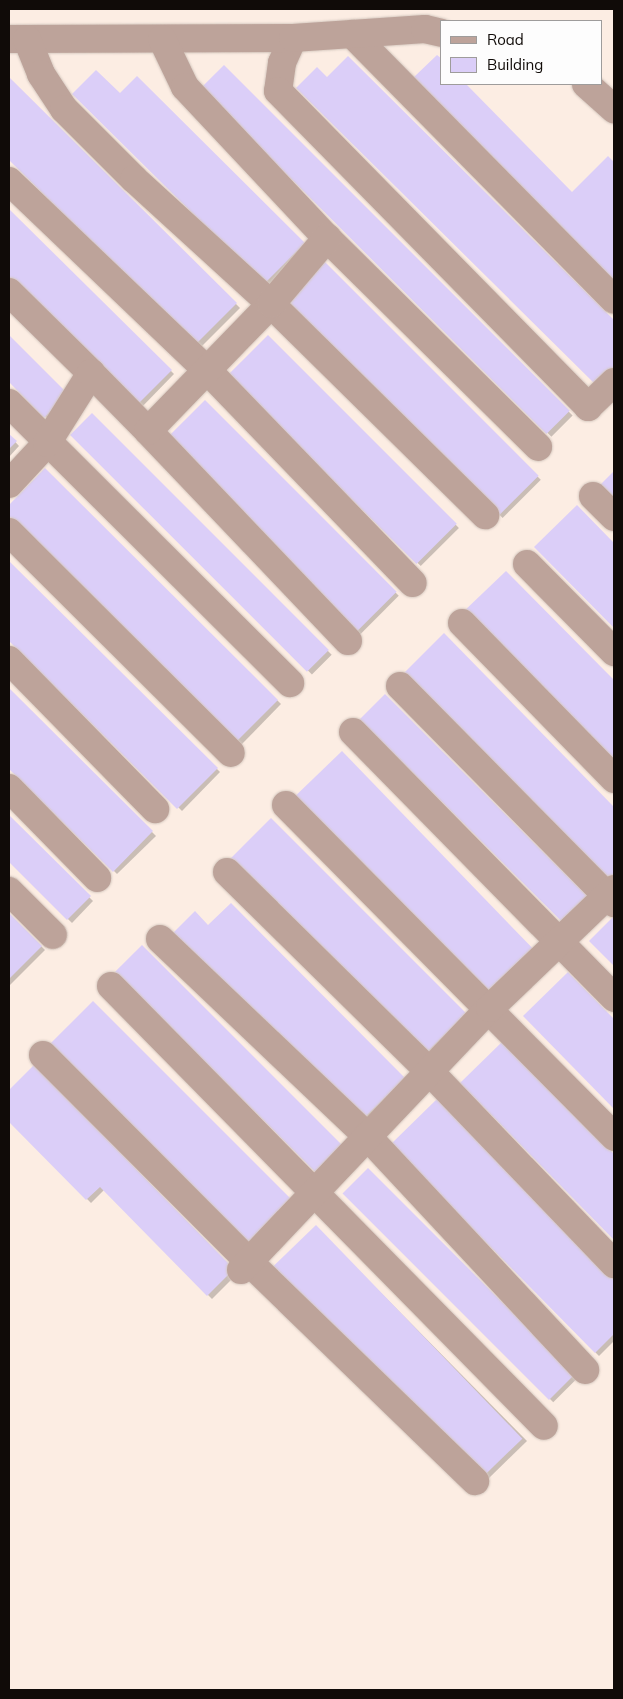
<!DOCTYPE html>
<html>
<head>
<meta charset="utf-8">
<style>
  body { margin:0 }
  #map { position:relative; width:623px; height:1699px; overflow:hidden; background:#fcede3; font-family:Mulish,sans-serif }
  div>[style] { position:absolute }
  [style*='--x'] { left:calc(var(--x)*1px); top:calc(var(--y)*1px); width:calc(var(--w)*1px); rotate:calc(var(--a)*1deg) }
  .shadow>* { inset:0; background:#0003; transform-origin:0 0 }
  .building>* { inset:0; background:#dbcef8; transform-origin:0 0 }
  .roads { filter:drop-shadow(0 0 1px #d6c9c0) drop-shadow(0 0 1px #d6c9c0) }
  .minor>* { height:28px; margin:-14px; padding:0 14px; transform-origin:14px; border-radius:14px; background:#bda39a }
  span { translate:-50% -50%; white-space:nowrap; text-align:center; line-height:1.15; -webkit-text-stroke:4px #fdfdfd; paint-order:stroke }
  .frame { position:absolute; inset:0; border:10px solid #100b08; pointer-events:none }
  .legend { position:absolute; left:440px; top:20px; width:162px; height:65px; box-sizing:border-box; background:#fdfdfd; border:1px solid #9e9c9b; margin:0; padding:6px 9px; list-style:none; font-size:15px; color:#100b08 }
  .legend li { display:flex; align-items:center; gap:10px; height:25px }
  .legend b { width:25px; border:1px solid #9e9c9b }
</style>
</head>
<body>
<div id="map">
  <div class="shadow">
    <i style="left:224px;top:67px;width:493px;height:30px;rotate:45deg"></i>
    <i style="clip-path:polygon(416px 77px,442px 84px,464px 84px,572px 194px,608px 158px,614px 164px,614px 279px)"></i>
    <i style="clip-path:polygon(9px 79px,240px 308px,200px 348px,9px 158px)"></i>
    <i style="clip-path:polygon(120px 95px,308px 248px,269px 287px)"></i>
    <i style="clip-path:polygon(9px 210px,174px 374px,139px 410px,9px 280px)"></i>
    <i style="left:323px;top:262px;width:308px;height:54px;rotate:45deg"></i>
    <i style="clip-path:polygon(9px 337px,71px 398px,49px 420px,9px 380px)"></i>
    <i style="left:268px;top:337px;width:270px;height:54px;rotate:45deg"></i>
    <i style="left:205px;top:402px;width:274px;height:55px;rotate:45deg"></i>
    <i style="left:92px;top:415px;width:339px;height:28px;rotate:45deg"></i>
    <i style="clip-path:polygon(9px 435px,19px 446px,9px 457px)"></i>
    <i style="clip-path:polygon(45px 470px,281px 704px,241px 745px,9px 515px,9px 507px)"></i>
    <i style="clip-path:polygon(577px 507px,614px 545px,614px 626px,536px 547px)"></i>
    <i style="clip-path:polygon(9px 563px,220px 772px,182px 811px,9px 639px)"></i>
    <i style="clip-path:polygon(510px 576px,614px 682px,614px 766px)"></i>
    <i style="clip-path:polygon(444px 635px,614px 809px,614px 882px)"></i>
    <i style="clip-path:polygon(9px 690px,156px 836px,117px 874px,9px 767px)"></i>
    <i style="clip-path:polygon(9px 817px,93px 901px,72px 923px,9px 861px)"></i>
    <i style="clip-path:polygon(271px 819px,468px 1019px,427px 1059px)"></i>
    <i style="clip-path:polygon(9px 914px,45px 950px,9px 986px)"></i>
    <i style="clip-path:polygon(208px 927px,407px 1083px,364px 1125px)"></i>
    <i style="clip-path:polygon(568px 974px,614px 1020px,614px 1107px,524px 1016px)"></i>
    <i style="clip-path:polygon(503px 1043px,614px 1156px,614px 1238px,462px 1083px)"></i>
    <i style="clip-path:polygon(34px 1067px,237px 1274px,212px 1299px,104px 1190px,91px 1203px,9px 1120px,9px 1092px)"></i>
    <i style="clip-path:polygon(437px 1101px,614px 1281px,614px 1341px,599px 1356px,392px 1145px)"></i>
    <i style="left:368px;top:1169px;width:296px;height:34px;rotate:45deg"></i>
    <i style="clip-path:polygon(316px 1227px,527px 1441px,487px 1480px)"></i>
  </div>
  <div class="building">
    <i style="clip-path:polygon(437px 55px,442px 59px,442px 84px,466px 84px,572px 192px,608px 156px,614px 162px,614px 281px,414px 77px)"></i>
    <i style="clip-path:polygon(348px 56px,614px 320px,614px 368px,597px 386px,296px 88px,317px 67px,327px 77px)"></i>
    <i style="left:224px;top:65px;width:489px;height:33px;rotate:45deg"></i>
    <i style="clip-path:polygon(96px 70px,120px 93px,137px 76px,305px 243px,264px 284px,72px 94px)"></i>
    <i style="clip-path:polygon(9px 77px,237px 303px,195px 345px,9px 160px)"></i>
    <i style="clip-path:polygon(9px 209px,172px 370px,135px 407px,9px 282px)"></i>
    <i style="left:323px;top:260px;width:305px;height:57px;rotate:45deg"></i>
    <i style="clip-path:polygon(9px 335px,68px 394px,44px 418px,9px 382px)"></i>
    <i style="left:268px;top:335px;width:267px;height:57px;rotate:45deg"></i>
    <i style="left:205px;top:400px;width:271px;height:57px;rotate:45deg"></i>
    <i style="left:92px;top:413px;width:335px;height:31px;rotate:45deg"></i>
    <i style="clip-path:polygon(9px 434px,17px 441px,9px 449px)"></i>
    <i style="clip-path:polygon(45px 468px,278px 700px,236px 742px,9px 516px,9px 505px)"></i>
    <i style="clip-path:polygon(614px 471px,614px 500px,600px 485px)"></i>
    <i style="clip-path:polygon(577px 505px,614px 543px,614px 628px,534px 547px)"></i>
    <i style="clip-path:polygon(9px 561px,218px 768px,177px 809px,9px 641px)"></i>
    <i style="clip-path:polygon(506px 571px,614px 680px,614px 767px,462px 613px)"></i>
    <i style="clip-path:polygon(444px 633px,614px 807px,614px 875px,606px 884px,401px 676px)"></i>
    <i style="clip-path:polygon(9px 688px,153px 831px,113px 872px,9px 769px)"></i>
    <i style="left:385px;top:694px;width:289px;height:36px;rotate:45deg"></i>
    <i style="left:342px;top:751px;width:274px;height:66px;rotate:46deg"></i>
    <i style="clip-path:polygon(9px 815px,91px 896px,67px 920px,9px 862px)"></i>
    <i style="left:271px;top:818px;width:276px;height:60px;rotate:45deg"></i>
    <i style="clip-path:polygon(231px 903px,405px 1078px,359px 1123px,173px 933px,195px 911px,208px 925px)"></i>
    <i style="clip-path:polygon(9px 913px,42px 946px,9px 979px)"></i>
    <i style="clip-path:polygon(614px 916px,614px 966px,589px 941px)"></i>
    <i style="left:142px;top:945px;width:285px;height:38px;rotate:45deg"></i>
    <i style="clip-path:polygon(568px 972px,614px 1019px,614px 1109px,523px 1016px)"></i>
    <i style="left:93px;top:1001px;width:286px;height:62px;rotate:45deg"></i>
    <i style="clip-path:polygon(503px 1041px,614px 1154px,614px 1240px,460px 1083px)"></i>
    <i style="clip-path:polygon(34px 1065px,234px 1269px,207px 1296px,100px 1187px,86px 1200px,9px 1122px,9px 1090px)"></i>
    <i style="clip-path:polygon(437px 1099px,614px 1280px,614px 1334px,595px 1353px,390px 1145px)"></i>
    <i style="left:368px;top:1168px;width:292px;height:36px;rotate:45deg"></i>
    <i style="left:316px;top:1225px;width:297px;height:59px;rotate:46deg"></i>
  </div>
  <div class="roads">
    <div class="minor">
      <i style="--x:352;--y:34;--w:373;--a:45.4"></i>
      <i style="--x:293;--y:38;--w:27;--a:114"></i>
      <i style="--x:282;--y:63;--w:28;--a:98"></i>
      <i style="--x:278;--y:91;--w:443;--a:45.5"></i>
      <i style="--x:588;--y:407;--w:36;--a:-44"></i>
      <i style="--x:9;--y:39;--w:284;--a:-0.2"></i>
      <i style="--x:293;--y:38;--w:132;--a:-3.9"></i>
      <i style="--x:425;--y:29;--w:17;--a:13"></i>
      <i style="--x:27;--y:39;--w:38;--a:68"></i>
      <i style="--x:41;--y:74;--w:42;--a:56.7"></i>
      <i style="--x:64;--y:109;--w:99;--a:45"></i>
      <i style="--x:134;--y:179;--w:185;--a:42.4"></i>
      <i style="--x:271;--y:304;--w:301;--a:44.6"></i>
      <i style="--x:162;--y:39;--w:53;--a:64.4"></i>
      <i style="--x:185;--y:87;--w:207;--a:46.8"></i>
      <i style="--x:327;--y:238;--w:297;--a:44.7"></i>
      <i style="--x:586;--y:84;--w:38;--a:42"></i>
      <i style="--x:9;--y:181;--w:274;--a:43.7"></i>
      <i style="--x:207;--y:370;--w:296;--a:46"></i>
      <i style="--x:9;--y:292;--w:115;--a:44.6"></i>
      <i style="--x:9;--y:403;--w:397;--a:44.9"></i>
      <i style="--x:148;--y:431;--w:290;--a:46.4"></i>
      <i style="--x:9;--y:484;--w:56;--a:-47.2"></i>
      <i style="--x:47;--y:443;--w:83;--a:-57.8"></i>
      <i style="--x:91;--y:373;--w:81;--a:45.5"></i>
      <i style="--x:148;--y:431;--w:177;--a:-45.9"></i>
      <i style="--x:271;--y:304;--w:87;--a:-49.7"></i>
      <i style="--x:593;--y:496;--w:30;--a:45"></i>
      <i style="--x:9;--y:532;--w:313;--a:44.9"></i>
      <i style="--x:527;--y:564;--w:124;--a:45.3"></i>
      <i style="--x:462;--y:623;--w:218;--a:45.7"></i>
      <i style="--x:9;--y:660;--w:209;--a:45.6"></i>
      <i style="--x:400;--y:686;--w:305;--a:45.4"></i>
      <i style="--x:353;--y:732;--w:373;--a:45.5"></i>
      <i style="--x:9;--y:788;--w:126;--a:45.6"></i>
      <i style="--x:286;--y:805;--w:467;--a:45.3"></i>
      <i style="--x:227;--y:872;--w:286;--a:44.6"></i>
      <i style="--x:431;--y:1073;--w:265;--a:46.2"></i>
      <i style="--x:9;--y:891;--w:62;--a:45"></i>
      <i style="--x:160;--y:939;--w:286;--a:43.6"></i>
      <i style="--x:367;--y:1136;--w:320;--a:47"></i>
      <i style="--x:111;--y:986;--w:617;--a:45.46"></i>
      <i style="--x:43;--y:1055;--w:292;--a:45.1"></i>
      <i style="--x:249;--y:1262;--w:315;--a:44.1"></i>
      <i style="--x:241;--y:1270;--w:361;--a:-46.5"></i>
      <i style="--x:490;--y:1008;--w:172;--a:-43.8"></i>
    </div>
  </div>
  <div class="frame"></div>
  <ul class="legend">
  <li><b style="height:6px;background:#bda39a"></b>Road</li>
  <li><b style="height:14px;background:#dbcef8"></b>Building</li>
  </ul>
</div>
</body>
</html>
